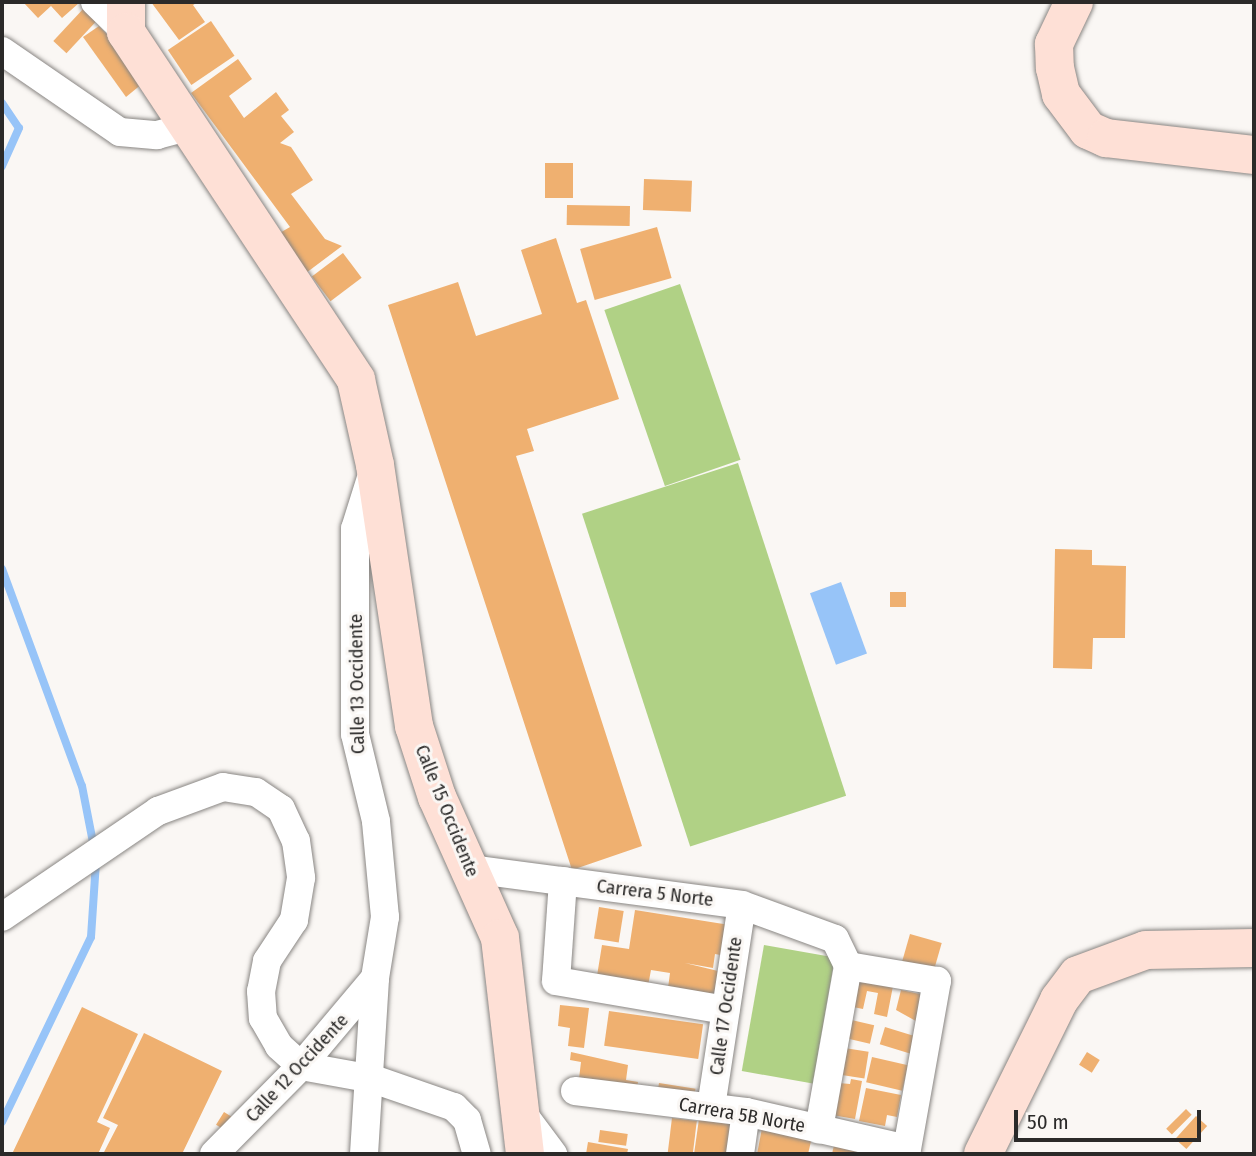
<!DOCTYPE html>
<html>
<head>
<meta charset="utf-8">
<style>
  body { margin:0 }
  #map { position:relative; width:1256px; height:1156px; overflow:hidden; background:#faf7f4; font-family:"Fira Sans Condensed",sans-serif }
  div>[style] { position:absolute }
  [style*='--x'] { left:calc(var(--x)*1px); top:calc(var(--y)*1px); width:calc(var(--w)*1px); rotate:calc(var(--a)*1deg) }
  .green>* { inset:0; background:#b0d185; transform-origin:0 0 }
  .water>* { inset:0; background:#97c4f8; transform-origin:0 0 }
  .stream>* { height:8px; margin:-4px; padding:0 4px; transform-origin:4px; border-radius:4px; background:#97c4f8 }
  .building>* { inset:0; background:#efb070; transform-origin:0 0 }
  .roads { filter:drop-shadow(0 0 2px #898683) drop-shadow(0 0 2px #898683) }
  .minor>* { height:28px; margin:-14px; padding:0 14px; transform-origin:14px; border-radius:14px; background:#fff }
  .secondary>* { height:38px; margin:-19px; padding:0 19px; transform-origin:19px; border-radius:19px; background:#fee0d6 }
  span { translate:-50% -50%; white-space:nowrap; text-align:center; line-height:1.15; -webkit-text-stroke:6px #faf7f4; paint-order:stroke }
  .street-label { font-size:19px; color:#2b2a29 }
  .frame { position:absolute; inset:0; border:4px solid #2b2a29; pointer-events:none }
  .scale { position:absolute; left:1014px; top:1110px; width:187px; height:32px; box-sizing:border-box; border:4px solid #2b2a29; border-top:0; padding-left:9px; font-size:21px; line-height:24px; white-space:nowrap; color:#2b2a29; -webkit-text-stroke:5px #faf7f4; paint-order:stroke }
</style>
</head>
<body>
<div id="map">
  <div class="green">
    <i style="left:680px;top:284px;width:186px;height:80px;rotate:71deg"></i>
    <i style="left:738px;top:463px;width:350px;height:164px;rotate:72deg"></i>
    <i style="left:764px;top:945px;width:72px;height:128px;rotate:10deg"></i>
  </div>
  <div class="water">
    <i style="left:841px;top:582px;width:76px;height:33px;rotate:70deg"></i>
  </div>
  <div class="stream">
    <i style="--x:2;--y:103;--w:30;--a:56"></i>
    <i style="--x:19;--y:128;--w:42;--a:114.1"></i>
    <i style="--x:2;--y:569;--w:231;--a:69.8"></i>
    <i style="--x:82;--y:786;--w:63;--a:79"></i>
    <i style="--x:2;--y:1122;--w:205;--a:-64.3"></i>
    <i style="--x:91;--y:937;--w:76;--a:-86.2"></i>
  </div>
  <div class="building">
    <i style="clip-path:polygon(23px 2px,78px 2px,79px 3px,62px 18px,51px 6px,38px 18px)"></i>
    <i style="clip-path:polygon(151px 2px,198px 2px,193px 5px,205px 22px,179px 40px)"></i>
    <i style="left:84px;top:8px;width:18px;height:45px;rotate:43deg"></i>
    <i style="left:211px;top:21px;width:42px;height:52px;rotate:56deg"></i>
    <i style="clip-path:polygon(99px 26px,148px 79px,126px 97px,83px 37px)"></i>
    <i style="clip-path:polygon(238px 59px,252px 79px,229px 96px,244px 118px,276px 92px,289px 110px,281px 116px,294px 132px,280px 143px,291px 147px,313px 180px,291px 194px,325px 239px,342px 246px,306px 273px,278px 234px,290px 227px,191px 93px)"></i>
    <i style="left:573px;top:163px;width:35px;height:28px;rotate:90deg"></i>
    <i style="left:644px;top:179px;width:48px;height:31px;rotate:2deg"></i>
    <i style="left:567px;top:205px;width:63px;height:20px;rotate:1deg"></i>
    <i style="left:657px;top:227px;width:53px;height:80px;rotate:74deg"></i>
    <i style="clip-path:polygon(556px 238px,577px 303px,586px 300px,619px 399px,527px 429px,534px 451px,516px 456px,642px 846px,572px 870px,388px 305px,458px 282px,476px 336px,542px 314px,521px 250px)"></i>
    <i style="left:343px;top:253px;width:31px;height:39px;rotate:53deg"></i>
    <i style="clip-path:polygon(1055px 549px,1092px 550px,1092px 565px,1126px 566px,1125px 638px,1093px 638px,1092px 669px,1053px 668px)"></i>
    <i style="left:906px;top:592px;width:15px;height:16px;rotate:90deg"></i>
    <i style="left:599px;top:907px;width:25px;height:32px;rotate:9deg"></i>
    <i style="clip-path:polygon(635px 910px,736px 926px,731px 957px,715px 954px,713px 968px,685px 963px,718px 971px,714px 995px,668px 988px,670px 973px,651px 970px,648px 986px,596px 982px,602px 945px,629px 949px)"></i>
    <i style="left:910px;top:934px;width:33px;height:32px;rotate:16deg"></i>
    <i style="clip-path:polygon(855px 973px,894px 981px,887px 1017px,874px 1014px,878px 993px,867px 991px,863px 1009px,848px 1006px)"></i>
    <i style="clip-path:polygon(901px 990px,929px 996px,923px 1025px,896px 1010px)"></i>
    <i style="clip-path:polygon(560px 1005px,589px 1008px,584px 1048px,568px 1046px,570px 1028px,558px 1026px)"></i>
    <i style="clip-path:polygon(82px 1007px,138px 1034px,97px 1122px,110px 1128px,98px 1154px,12px 1154px)"></i>
    <i style="left:609px;top:1011px;width:95px;height:35px;rotate:8deg"></i>
    <i style="left:843px;top:1018px;width:32px;height:19px;rotate:13deg"></i>
    <i style="left:885px;top:1027px;width:34px;height:18px;rotate:17deg"></i>
    <i style="clip-path:polygon(144px 1033px,222px 1071px,182px 1154px,103px 1154px,118px 1125px,103px 1118px)"></i>
    <i style="left:838px;top:1047px;width:31px;height:27px;rotate:9deg"></i>
    <i style="clip-path:polygon(571px 1052px,628px 1065px,626px 1080px,638px 1082px,636px 1094px,578px 1087px,581px 1062px,570px 1060px)"></i>
    <i style="left:1087px;top:1052px;width:15px;height:15px;rotate:32deg"></i>
    <i style="left:872px;top:1057px;width:37px;height:26px;rotate:13deg"></i>
    <i style="clip-path:polygon(851px 1079px,862px 1081px,855px 1119px,832px 1115px,839px 1083px,850px 1084px)"></i>
    <i style="left:659px;top:1083px;width:37px;height:15px;rotate:9deg"></i>
    <i style="clip-path:polygon(866px 1088px,901px 1095px,897px 1117px,887px 1115px,885px 1126px,859px 1121px)"></i>
    <i style="left:1186px;top:1109px;width:8px;height:28px;rotate:45deg"></i>
    <i style="left:224px;top:1112px;width:19px;height:15px;rotate:32deg"></i>
    <i style="left:1196px;top:1116px;width:15px;height:31px;rotate:42deg"></i>
    <i style="left:672px;top:1118px;width:25px;height:36px;rotate:7deg"></i>
    <i style="clip-path:polygon(699px 1119px,742px 1125px,738px 1154px,694px 1154px)"></i>
    <i style="clip-path:polygon(763px 1123px,813px 1133px,808px 1154px,757px 1154px)"></i>
    <i style="left:600px;top:1130px;width:28px;height:12px;rotate:8deg"></i>
    <i style="clip-path:polygon(588px 1142px,628px 1149px,627px 1154px,586px 1154px)"></i>
    <i style="clip-path:polygon(834px 1145px,874px 1154px,832px 1154px)"></i>
  </div>
  <div class="roads">
    <div class="minor">
      <i style="--x:95;--y:2;--w:43;--a:44.1"></i>
      <i style="--x:2;--y:51;--w:143;--a:34.5"></i>
      <i style="--x:120;--y:132;--w:37;--a:5"></i>
      <i style="--x:157;--y:135;--w:34;--a:-15"></i>
      <i style="--x:470;--y:869;--w:274;--a:7.5"></i>
      <i style="--x:742;--y:905;--w:99;--a:20.1"></i>
      <i style="--x:835;--y:939;--w:30;--a:64"></i>
      <i style="--x:848;--y:966;--w:166;--a:100.1"></i>
      <i style="--x:563;--y:881;--w:100;--a:94"></i>
      <i style="--x:556;--y:981;--w:172;--a:9.7"></i>
      <i style="--x:2;--y:917;--w:189;--a:-34.2"></i>
      <i style="--x:158;--y:811;--w:69;--a:-20.3"></i>
      <i style="--x:223;--y:787;--w:33;--a:9"></i>
      <i style="--x:256;--y:792;--w:30;--a:34"></i>
      <i style="--x:281;--y:809;--w:35;--a:65"></i>
      <i style="--x:296;--y:841;--w:37;--a:82"></i>
      <i style="--x:301;--y:878;--w:43;--a:99.5"></i>
      <i style="--x:294;--y:920;--w:49;--a:123.4"></i>
      <i style="--x:267;--y:961;--w:31;--a:101"></i>
      <i style="--x:261;--y:991;--w:27;--a:86"></i>
      <i style="--x:263;--y:1018;--w:32;--a:60"></i>
      <i style="--x:279;--y:1046;--w:30;--a:42"></i>
      <i style="--x:301;--y:1066;--w:73;--a:10.2"></i>
      <i style="--x:373;--y:1079;--w:86;--a:19.1"></i>
      <i style="--x:454;--y:1107;--w:18;--a:45"></i>
      <i style="--x:467;--y:1120;--w:35;--a:74"></i>
      <i style="--x:575;--y:1091;--w:172;--a:7"></i>
      <i style="--x:746;--y:1112;--w:165;--a:12.9"></i>
      <i style="--x:907;--y:1149;--w:171;--a:-79.9"></i>
      <i style="--x:937;--y:981;--w:90;--a:-170.4"></i>
      <i style="--x:711;--y:1107;--w:204;--a:-81.3"></i>
      <i style="--x:521;--y:1111;--w:54;--a:53.3"></i>
      <i style="--x:214;--y:1154;--w:124;--a:-45.3"></i>
      <i style="--x:301;--y:1066;--w:115;--a:-49.9"></i>
      <i style="--x:364;--y:1154;--w:176;--a:-86.4"></i>
      <i style="--x:375;--y:978;--w:62;--a:-80.7"></i>
      <i style="--x:385;--y:917;--w:96;--a:-95.4"></i>
      <i style="--x:376;--y:821;--w:89;--a:-103.6"></i>
      <i style="--x:355;--y:734;--w:205;--a:-90"></i>
      <i style="--x:355;--y:529;--w:67;--a:-72.6"></i>
      <i style="--x:740;--y:1154;--w:42;--a:-81.9"></i>
    </div>
    <div class="secondary">
      <i style="--x:126;--y:2;--w:30;--a:90"></i>
      <i style="--x:126;--y:32;--w:417;--a:56.5"></i>
      <i style="--x:356;--y:380;--w:87;--a:77.4"></i>
      <i style="--x:375;--y:465;--w:264;--a:81.5"></i>
      <i style="--x:414;--y:726;--w:75;--a:72.1"></i>
      <i style="--x:437;--y:797;--w:154;--a:65.9"></i>
      <i style="--x:500;--y:938;--w:217;--a:83.4"></i>
      <i style="--x:1074;--y:2;--w:47;--a:115.5"></i>
      <i style="--x:1054;--y:44;--w:24;--a:88"></i>
      <i style="--x:1055;--y:68;--w:27;--a:77"></i>
      <i style="--x:1061;--y:94;--w:45;--a:53.1"></i>
      <i style="--x:1088;--y:130;--w:20;--a:24"></i>
      <i style="--x:1106;--y:138;--w:149;--a:6.6"></i>
      <i style="--x:983;--y:1154;--w:172;--a:-63.7"></i>
      <i style="--x:1059;--y:1000;--w:31;--a:-53"></i>
      <i style="--x:1078;--y:975;--w:72;--a:-20.2"></i>
      <i style="--x:1146;--y:950;--w:108;--a:-1.1"></i>
    </div>
  </div>
  <div class="street-label">
    <span style="left:357px;top:684px;rotate:-91deg">Calle 13 Occidente</span>
    <span style="left:447px;top:811px;rotate:68deg">Calle 15 Occidente</span>
    <span style="left:655px;top:893px;rotate:7deg">Carrera 5 Norte</span>
    <span style="left:726px;top:1006px;rotate:-82deg">Calle 17 Occidente</span>
    <span style="left:297px;top:1068px;rotate:-47deg">Calle 12 Occidente</span>
    <span style="left:742px;top:1115px;rotate:10deg">Carrera 5B Norte</span>
  </div>
  <div class="frame"></div>
  <div class="scale">50 m</div>
</div>
</body>
</html>
